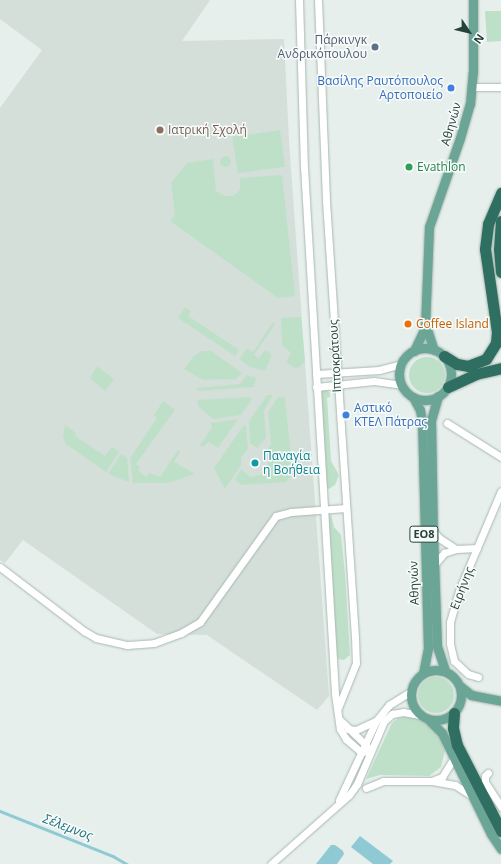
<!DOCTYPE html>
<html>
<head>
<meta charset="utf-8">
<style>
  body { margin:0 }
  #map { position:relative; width:501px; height:864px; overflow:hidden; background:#e6efeb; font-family:"Open Sans",sans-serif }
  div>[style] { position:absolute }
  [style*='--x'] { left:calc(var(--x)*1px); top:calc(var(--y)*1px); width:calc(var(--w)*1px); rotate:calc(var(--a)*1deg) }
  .built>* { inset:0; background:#d4dfda }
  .green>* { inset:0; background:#bfe0c8; transform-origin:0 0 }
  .round { border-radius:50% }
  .water>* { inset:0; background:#8ec9d4 }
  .stream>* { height:2.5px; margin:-1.25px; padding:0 1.25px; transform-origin:1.25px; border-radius:1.25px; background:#8ec9d4 }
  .roads { filter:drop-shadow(0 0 1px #a8b8b2) drop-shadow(0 0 1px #a8b8b2) }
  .minor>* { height:7px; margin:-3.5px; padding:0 3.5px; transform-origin:3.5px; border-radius:3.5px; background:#fff }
  .major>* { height:9px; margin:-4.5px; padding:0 4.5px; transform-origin:4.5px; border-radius:4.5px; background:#6aa596 }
  .major>.ring { margin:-4.5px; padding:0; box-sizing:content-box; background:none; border:9px solid #6aa596; border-radius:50% }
  .highway>* { height:11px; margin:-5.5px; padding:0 5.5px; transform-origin:5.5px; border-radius:5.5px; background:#2f6f62 }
  .dots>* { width:11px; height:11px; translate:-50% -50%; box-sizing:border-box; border:2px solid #f7fbf9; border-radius:50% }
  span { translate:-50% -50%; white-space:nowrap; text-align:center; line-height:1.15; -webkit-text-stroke:3px #f7fbf9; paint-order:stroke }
  .shield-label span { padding:1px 3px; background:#f7fbf9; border:1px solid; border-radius:3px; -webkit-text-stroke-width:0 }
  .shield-label { font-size:11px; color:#24423a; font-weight:700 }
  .service-label { font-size:12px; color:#4e5e75 }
  .right { translate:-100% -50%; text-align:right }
  .shop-label { font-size:12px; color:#366cbe }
  .left { translate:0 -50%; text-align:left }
  .street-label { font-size:12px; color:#24423a }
  .education-label { font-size:12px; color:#785e54 }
  .leisure-label { font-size:12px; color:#27864d }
  .food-label { font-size:12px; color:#c56008 }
  .culture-label { font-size:12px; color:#0d838f }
  .water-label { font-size:13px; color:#1c6f80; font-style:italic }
  .north { position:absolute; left:449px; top:12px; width:40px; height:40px; -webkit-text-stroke:3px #f7fbf9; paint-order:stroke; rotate:125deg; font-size:11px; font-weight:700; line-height:16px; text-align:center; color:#24423a }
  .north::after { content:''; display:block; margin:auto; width:14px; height:18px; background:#24423a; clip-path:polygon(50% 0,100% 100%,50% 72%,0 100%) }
</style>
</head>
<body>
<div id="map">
  <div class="built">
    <i style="clip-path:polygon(0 0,210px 0,182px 41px,284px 39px,289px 141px,329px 696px,317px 710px,207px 635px,157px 634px,23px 540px,5px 563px,0 560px,0 108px,42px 50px,0 19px)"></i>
  </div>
  <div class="green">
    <i style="clip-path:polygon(485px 11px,501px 11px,501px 41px,487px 42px)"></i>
    <i style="left:280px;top:130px;width:37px;height:48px;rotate:82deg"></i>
    <i class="round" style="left:219.5px;top:155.5px;width:11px;height:11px"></i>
    <i style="clip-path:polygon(213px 159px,216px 191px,225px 196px,233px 196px,240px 190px,240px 178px,282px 175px,295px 296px,278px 298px,170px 221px,175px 215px,171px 183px,187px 163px)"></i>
    <i style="clip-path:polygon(185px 307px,191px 311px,188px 316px,239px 350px,235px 356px,178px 318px)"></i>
    <i style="clip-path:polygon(301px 317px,305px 361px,300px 367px,295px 368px,286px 362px,291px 353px,282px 345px,281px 318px)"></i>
    <i style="clip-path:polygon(273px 322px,275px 324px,254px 355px,259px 358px,265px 350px,272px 355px,265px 371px,250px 367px,239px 359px,247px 348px,253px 352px)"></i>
    <i style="clip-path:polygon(201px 351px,211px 351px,242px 373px,236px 379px,203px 380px,184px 369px,193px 357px)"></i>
    <i class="round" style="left:409px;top:357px;width:36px;height:36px"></i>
    <i style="clip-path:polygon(97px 366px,114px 379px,105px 391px,90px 378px)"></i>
    <i style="clip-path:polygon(247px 375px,256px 378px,254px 387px,197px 391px,197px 388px,240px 384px)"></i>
    <i style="clip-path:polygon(325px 389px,330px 393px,330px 397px,327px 398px,331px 461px,339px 475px,335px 485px,329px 489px,326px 487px,320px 393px)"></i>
    <i style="clip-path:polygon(267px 395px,273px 395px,264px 411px,266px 438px,257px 448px,250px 443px,249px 421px)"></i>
    <i style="clip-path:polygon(250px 397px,252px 399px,241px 415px,213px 419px,198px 406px,198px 400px)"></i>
    <i style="clip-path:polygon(278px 397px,285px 398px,293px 474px,286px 482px,241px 485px,235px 480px,241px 469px,250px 477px,260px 475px,268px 464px,269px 456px,267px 450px,271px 444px,268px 412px)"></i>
    <i style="clip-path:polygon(163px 401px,175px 410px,136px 464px,140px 467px,138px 470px,146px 477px,149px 473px,160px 477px,178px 450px,180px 452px,174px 462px,195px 474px,168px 483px,133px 483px,130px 458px,157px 418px,154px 415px)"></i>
    <i style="clip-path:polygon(238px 419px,218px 448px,208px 442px,203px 447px,200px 445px,212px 428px,211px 423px)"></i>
    <i style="clip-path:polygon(65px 425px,76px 433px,75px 436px,105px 456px,112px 447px,119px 452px,106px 472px,66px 444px,63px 437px)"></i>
    <i style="clip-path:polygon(244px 425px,246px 426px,248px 449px,241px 458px,241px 465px,225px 489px,214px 468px)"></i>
    <i style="clip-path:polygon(121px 454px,127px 458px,129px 482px,108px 474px)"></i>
    <i style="clip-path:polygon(331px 514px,334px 527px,341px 535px,345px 574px,350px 655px,344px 660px,338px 659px,337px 654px,328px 518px)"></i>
    <i class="round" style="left:418px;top:677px;width:36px;height:36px"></i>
    <i style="clip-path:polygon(409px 716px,418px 718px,437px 731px,445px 750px,441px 767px,429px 776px,380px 775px,366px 779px,392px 723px,398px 718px)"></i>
  </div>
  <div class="water">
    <i style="clip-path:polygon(360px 836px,393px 861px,390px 864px,373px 864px,351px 847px)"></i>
    <i style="clip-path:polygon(331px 845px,335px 845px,343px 851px,344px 854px,337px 864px,316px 864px)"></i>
  </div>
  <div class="stream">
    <i style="--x:0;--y:811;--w:122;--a:21.7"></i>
    <i style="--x:113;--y:856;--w:16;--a:30"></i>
  </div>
  <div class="roads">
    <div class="minor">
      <i style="--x:299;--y:0;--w:167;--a:88.3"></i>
      <i style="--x:304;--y:167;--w:528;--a:86.63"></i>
      <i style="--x:335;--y:694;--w:35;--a:82"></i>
      <i style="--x:340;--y:729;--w:12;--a:59"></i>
      <i style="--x:346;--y:739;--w:20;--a:41"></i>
      <i style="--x:361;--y:752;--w:9;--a:-6"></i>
      <i style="--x:318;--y:0;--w:201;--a:87.7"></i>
      <i style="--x:326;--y:201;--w:437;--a:86.2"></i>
      <i style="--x:355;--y:637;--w:26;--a:88"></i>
      <i style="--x:356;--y:663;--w:48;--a:111.8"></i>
      <i style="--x:472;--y:87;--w:29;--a:0"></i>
      <i style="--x:316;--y:374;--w:63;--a:-3.6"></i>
      <i style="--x:379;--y:370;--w:24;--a:-15"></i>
      <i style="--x:316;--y:387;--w:58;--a:-5.9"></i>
      <i style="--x:374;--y:381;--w:28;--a:8"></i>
      <i style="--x:447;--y:423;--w:64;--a:32.2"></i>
      <i style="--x:433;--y:531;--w:9;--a:49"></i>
      <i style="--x:439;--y:538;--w:20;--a:33"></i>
      <i style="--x:434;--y:565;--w:16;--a:-50"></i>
      <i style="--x:444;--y:553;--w:13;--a:-18"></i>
      <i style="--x:456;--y:549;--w:21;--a:-3"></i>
      <i style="--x:0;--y:567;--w:106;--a:37.3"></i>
      <i style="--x:84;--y:631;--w:14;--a:30"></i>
      <i style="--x:96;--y:638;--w:32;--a:13"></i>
      <i style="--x:127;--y:645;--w:27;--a:-4"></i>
      <i style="--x:154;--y:643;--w:29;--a:-20"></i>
      <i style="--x:181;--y:633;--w:22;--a:-30"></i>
      <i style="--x:200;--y:622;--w:130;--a:-54.4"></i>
      <i style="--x:276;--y:516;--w:16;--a:-15"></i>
      <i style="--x:291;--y:512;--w:55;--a:-4.2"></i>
      <i style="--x:478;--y:677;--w:10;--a:-163"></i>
      <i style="--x:468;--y:674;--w:19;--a:-137"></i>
      <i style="--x:454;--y:661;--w:18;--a:-103"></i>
      <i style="--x:450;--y:643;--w:21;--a:-90"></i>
      <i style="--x:450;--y:622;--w:35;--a:-74"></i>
      <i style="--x:460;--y:588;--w:105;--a:-67.1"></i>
      <i style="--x:340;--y:720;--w:37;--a:44"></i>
      <i style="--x:348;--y:729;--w:8;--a:7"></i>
      <i style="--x:356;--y:730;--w:21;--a:-25"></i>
      <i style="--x:488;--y:773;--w:4;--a:135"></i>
      <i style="--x:485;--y:776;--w:6;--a:90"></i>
      <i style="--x:485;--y:782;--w:30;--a:57"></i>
      <i style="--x:434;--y:780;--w:9;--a:-21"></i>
      <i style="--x:442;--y:777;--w:22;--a:-58"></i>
      <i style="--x:366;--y:788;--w:18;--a:-22"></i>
      <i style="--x:383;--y:781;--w:49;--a:0"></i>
      <i style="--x:432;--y:781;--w:23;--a:10"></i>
      <i style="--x:455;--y:785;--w:20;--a:33"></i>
      <i style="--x:339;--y:800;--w:87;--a:-64.9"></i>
      <i style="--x:376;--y:721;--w:21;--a:-51"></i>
      <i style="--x:389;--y:705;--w:26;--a:-32"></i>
      <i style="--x:271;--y:864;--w:104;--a:-41.5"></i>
      <i style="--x:349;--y:795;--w:14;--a:-54"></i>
      <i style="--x:357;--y:784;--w:69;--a:-66.8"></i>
      <i style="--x:384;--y:721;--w:11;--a:-41"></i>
      <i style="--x:392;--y:714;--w:11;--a:-10"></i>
      <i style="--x:403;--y:712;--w:17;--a:10"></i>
    </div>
    <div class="major">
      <i style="--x:426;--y:326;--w:25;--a:72"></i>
      <i class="ring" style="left:399px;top:348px;width:43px;height:43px"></i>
      <i style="--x:414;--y:351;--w:26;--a:-65"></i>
      <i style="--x:425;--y:327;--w:100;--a:-87.7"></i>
      <i style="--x:429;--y:227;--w:94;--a:-70.8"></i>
      <i style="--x:460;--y:138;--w:35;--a:-74"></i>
      <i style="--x:470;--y:104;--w:32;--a:-85"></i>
      <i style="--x:473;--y:72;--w:72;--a:-90"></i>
      <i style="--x:438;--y:396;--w:25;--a:106"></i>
      <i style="--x:431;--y:420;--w:111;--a:89"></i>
      <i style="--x:433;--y:531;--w:115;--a:88"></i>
      <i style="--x:437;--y:646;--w:26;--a:72"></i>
      <i style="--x:413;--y:397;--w:15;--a:62"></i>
      <i style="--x:420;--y:410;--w:11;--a:80"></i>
      <i style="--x:422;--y:421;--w:227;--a:88.5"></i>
      <i style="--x:428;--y:648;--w:25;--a:101"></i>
      <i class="ring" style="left:411px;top:670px;width:41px;height:41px"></i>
      <i style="--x:460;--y:686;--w:14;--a:39"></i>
      <i style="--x:471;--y:695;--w:31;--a:11"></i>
      <i style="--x:429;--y:720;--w:18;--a:45"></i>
      <i style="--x:442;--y:733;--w:112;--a:64.1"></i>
      <i style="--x:491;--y:834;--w:18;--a:56"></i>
    </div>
    <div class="highway">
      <i style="--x:501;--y:221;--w:28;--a:94"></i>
      <i style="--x:499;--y:249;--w:23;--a:85"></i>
      <i style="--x:444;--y:356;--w:15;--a:32"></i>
      <i style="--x:457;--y:364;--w:11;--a:10"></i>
      <i style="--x:468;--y:366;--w:19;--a:-21"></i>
      <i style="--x:486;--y:359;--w:19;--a:-58"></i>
      <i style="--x:496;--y:343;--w:11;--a:-85"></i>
      <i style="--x:497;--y:332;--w:84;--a:-98.2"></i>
      <i style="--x:485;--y:249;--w:25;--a:-83"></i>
      <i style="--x:488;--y:224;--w:34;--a:-67"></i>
      <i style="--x:448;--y:387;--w:31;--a:-25"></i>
      <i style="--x:476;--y:374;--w:26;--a:-13"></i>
      <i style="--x:454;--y:713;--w:15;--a:94"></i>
      <i style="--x:453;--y:728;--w:17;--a:77"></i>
      <i style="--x:457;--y:745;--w:97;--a:62.9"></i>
    </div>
  </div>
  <div class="dots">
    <i style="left:375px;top:47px;background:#5c6f8a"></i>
    <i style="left:451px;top:88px;background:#3f7fe0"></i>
    <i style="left:160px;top:130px;background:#8d6e63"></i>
    <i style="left:409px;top:167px;background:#2e9e5b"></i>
    <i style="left:408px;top:324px;background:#e8710a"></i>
    <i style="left:346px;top:415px;background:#3f7fe0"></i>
    <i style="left:255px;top:463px;background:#0f9aa8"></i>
  </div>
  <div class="shield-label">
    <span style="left:424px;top:534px">ΕΟ8</span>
  </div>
  <div class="service-label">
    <span class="right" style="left:367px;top:47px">Πάρκινγκ<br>Ανδρικόπουλου</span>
  </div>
  <div class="shop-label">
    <span class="right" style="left:443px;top:88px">Βασίλης Ραυτόπουλος<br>Αρτοποιείο</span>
    <span class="left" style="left:354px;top:415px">Αστικό<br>ΚΤΕΛ Πάτρας</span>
  </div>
  <div class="street-label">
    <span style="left:451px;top:124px;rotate:-74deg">Αθηνών</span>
    <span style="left:335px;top:356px;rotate:-93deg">Ιπποκράτους</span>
    <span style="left:414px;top:583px;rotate:-92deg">Αθηνών</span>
    <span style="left:462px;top:588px;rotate:-69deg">Ειρήνης</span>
  </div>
  <div class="education-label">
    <span class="left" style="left:168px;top:130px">Ιατρική Σχολή</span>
  </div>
  <div class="leisure-label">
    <span class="left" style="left:417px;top:167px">Evathlon</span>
  </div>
  <div class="food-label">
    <span class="left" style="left:416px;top:324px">Coffee Island</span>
  </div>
  <div class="culture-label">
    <span class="left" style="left:263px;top:463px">Παναγία<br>η Βοήθεια</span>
  </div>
  <div class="water-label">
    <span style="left:68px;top:827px;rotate:21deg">Σέλεμνος</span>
  </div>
  <div class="north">N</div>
</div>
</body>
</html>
